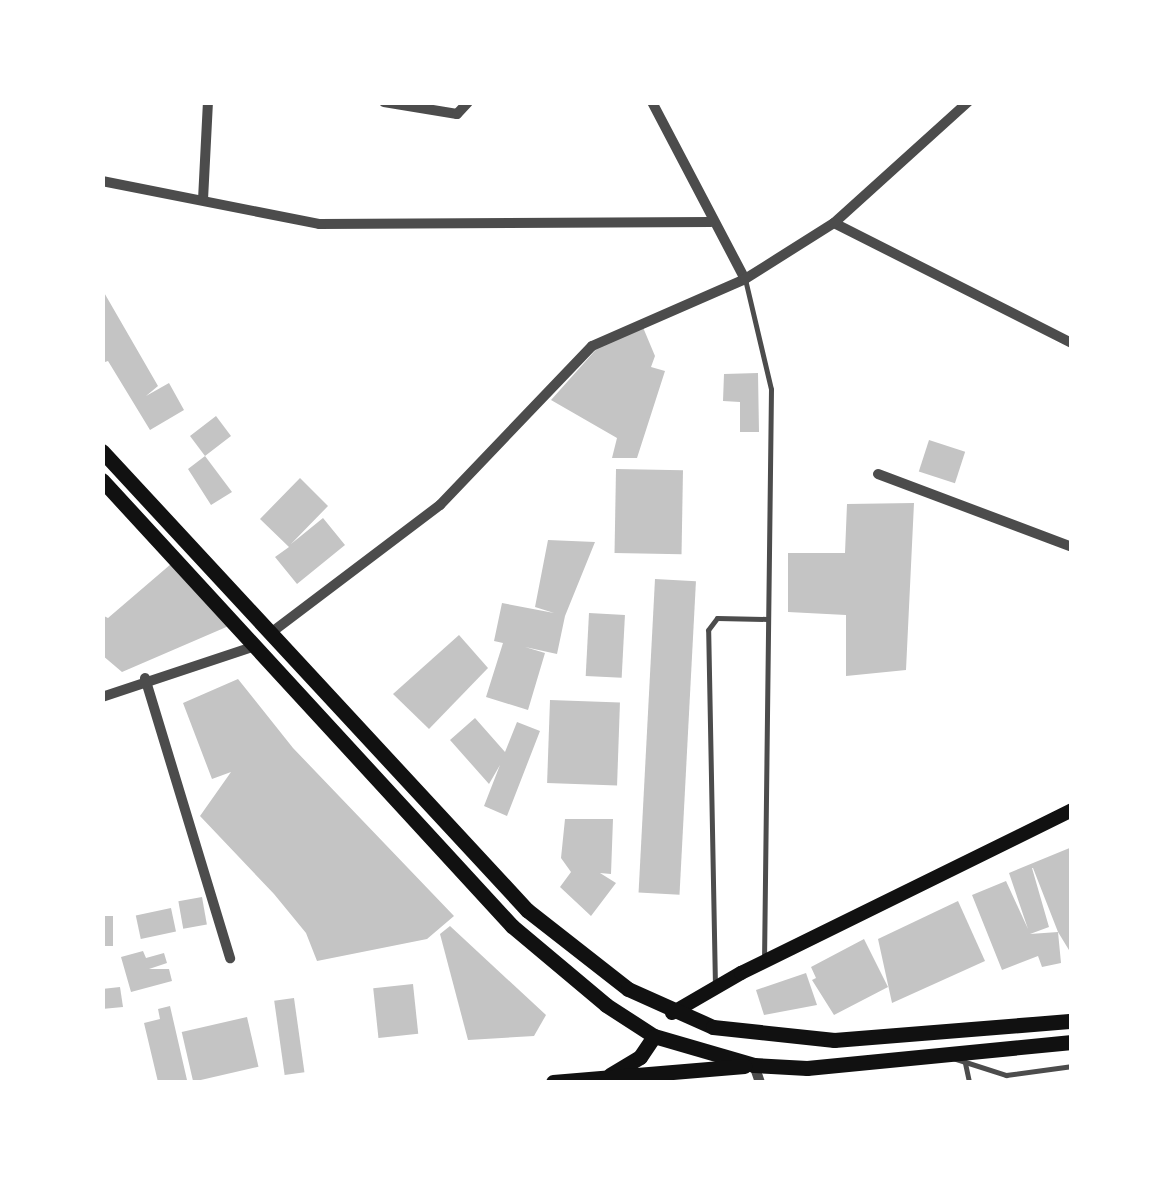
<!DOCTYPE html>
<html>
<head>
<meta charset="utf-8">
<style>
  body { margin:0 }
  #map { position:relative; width:1174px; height:1185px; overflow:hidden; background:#fff; font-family:"Exo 2",sans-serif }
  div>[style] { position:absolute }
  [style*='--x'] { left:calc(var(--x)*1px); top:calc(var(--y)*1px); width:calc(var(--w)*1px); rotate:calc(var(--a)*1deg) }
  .building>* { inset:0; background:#c4c4c4; transform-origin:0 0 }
  .service>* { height:5px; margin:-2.5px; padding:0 2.5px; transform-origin:2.5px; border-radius:2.5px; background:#4c4c4c }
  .minor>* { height:10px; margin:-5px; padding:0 5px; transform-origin:5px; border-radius:5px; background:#4c4c4c }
  .secondary>* { height:14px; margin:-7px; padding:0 7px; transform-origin:7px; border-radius:7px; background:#111 }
  .primary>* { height:15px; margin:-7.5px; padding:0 7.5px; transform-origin:7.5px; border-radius:7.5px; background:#111 }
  span { translate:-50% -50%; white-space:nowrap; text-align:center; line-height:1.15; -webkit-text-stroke:10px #fff; paint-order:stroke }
  .frame { position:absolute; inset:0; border:105px solid #fff; pointer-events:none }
</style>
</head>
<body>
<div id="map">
  <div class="building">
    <i style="clip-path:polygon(102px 289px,158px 386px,146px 396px,169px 383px,184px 410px,150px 430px,108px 361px,102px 363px)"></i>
    <i style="clip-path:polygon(642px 325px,655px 356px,651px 367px,665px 371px,637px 458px,612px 458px,617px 438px,551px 400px,601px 344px)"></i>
    <i style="clip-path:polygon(758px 373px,759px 432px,740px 432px,740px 402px,723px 401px,724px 374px)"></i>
    <i style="clip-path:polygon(216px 416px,231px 436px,205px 456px,232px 492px,211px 505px,188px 469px,205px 456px,190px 436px)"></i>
    <i style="left:929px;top:440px;width:38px;height:33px;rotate:18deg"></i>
    <i style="left:616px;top:469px;width:67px;height:84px;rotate:1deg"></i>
    <i style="clip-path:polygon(300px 478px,328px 506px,291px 544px,323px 518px,345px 545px,297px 584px,275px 557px,289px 547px,260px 519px)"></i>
    <i style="clip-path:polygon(914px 503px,906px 670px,846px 676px,846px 615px,788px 612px,788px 553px,845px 553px,847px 504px)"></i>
    <i style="clip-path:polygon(548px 540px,595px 542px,565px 616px,557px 654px,525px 647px,545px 653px,528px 710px,486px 697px,503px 643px,494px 641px,502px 603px,554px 613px,535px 607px)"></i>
    <i style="clip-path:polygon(171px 564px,231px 625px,122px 672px,102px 655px,102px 615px,108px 618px)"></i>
    <i style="left:655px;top:579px;width:41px;height:314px;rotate:3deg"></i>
    <i style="left:589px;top:613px;width:36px;height:63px;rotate:3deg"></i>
    <i style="clip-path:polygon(459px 635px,488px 668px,429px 729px,393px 694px)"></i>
    <i style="clip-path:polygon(238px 679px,293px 748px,454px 916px,427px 939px,317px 961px,306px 933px,274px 894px,200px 816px,231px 772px,212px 779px,183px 703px)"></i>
    <i style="left:550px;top:700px;width:70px;height:83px;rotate:2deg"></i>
    <i style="clip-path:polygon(475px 718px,505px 752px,517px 722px,540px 731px,507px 816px,484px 806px,500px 765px,489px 784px,450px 740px)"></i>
    <i style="clip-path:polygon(565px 819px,613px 819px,611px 874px,600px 873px,616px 883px,591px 916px,560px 887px,571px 872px,561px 858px)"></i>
    <i style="clip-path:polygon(evenodd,1072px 847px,1072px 955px,1058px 932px,1061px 963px,1042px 967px,1038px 956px,1002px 970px,972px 895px,1006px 881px,1028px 929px,1009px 873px,1072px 847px,1032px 868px,1033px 868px,1058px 932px,1030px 934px,1049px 927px,1032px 868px)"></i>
    <i style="left:202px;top:897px;width:28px;height:24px;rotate:80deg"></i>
    <i style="clip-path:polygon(958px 901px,985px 961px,892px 1003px,878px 939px)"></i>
    <i style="left:171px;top:908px;width:24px;height:36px;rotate:78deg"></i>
    <i style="left:102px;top:916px;width:11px;height:30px"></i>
    <i style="clip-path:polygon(450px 926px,546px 1015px,534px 1036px,468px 1040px,440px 934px)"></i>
    <i style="clip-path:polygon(864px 939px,888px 987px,834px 1015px,812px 980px,816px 978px,811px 967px)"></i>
    <i style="clip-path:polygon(143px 951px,146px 958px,164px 953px,167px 963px,149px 969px,169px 969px,172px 981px,131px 992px,121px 957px)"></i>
    <i style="clip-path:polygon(806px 973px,817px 1005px,764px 1015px,756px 990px)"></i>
    <i style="left:413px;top:984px;width:50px;height:40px;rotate:84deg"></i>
    <i style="clip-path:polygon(120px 987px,123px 1007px,102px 1009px,102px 989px)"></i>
    <i style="left:294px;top:998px;width:75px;height:20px;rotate:82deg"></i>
    <i style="clip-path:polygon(170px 1006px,187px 1080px,158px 1082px,144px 1023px,160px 1019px,158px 1009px)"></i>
    <i style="left:247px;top:1017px;width:51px;height:67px;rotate:77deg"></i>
  </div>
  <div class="service">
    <i style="--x:745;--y:279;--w:113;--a:76.7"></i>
    <i style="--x:771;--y:389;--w:569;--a:90.7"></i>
    <i style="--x:715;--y:986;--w:356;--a:-91.1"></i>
    <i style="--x:708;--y:630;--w:15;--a:-53"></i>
    <i style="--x:717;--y:618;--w:50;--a:1.1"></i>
    <i style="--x:953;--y:1058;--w:56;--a:17.8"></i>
    <i style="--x:1006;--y:1075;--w:67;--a:-7.8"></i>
    <i style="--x:965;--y:1063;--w:19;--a:78"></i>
  </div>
  <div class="minor">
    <i style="--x:384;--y:102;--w:74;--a:9.3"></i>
    <i style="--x:457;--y:114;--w:16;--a:-47"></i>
    <i style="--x:652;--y:102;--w:200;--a:62.3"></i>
    <i style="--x:102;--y:181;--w:221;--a:11.2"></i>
    <i style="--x:319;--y:224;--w:392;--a:-0.3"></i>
    <i style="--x:203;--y:200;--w:98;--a:-87.1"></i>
    <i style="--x:834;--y:223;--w:267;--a:26.8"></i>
    <i style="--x:878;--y:474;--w:207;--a:20.6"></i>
    <i style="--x:272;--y:632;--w:211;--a:-37.1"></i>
    <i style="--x:440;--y:505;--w:220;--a:-46.3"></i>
    <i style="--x:592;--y:346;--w:167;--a:-23.6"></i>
    <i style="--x:745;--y:279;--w:105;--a:-32.2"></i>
    <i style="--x:834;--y:223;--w:181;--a:-42.1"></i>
    <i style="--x:145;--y:678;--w:293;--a:73.1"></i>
    <i style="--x:102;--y:697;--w:161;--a:-18.4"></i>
    <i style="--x:754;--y:1065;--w:18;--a:71"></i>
  </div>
  <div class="secondary">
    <i style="--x:672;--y:1013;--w:80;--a:-30.1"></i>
    <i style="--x:741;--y:973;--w:369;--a:-26.2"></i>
  </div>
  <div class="primary">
    <i style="--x:102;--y:451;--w:626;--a:47.2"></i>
    <i style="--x:527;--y:910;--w:128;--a:38"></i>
    <i style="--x:628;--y:989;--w:93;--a:24.1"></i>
    <i style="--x:713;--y:1027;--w:122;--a:6.1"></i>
    <i style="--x:834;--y:1040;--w:239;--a:-4.6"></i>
    <i style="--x:102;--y:480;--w:606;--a:47.41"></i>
    <i style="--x:512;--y:926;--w:123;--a:40"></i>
    <i style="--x:606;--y:1005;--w:57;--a:32.9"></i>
    <i style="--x:654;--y:1036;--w:104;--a:16.2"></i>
    <i style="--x:754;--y:1065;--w:53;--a:3.2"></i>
    <i style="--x:807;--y:1068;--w:266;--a:-5.6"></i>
    <i style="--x:610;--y:1075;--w:35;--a:-31"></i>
    <i style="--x:640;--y:1057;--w:25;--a:-56"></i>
    <i style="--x:553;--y:1082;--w:192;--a:-4.8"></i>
  </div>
  <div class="frame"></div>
</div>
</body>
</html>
